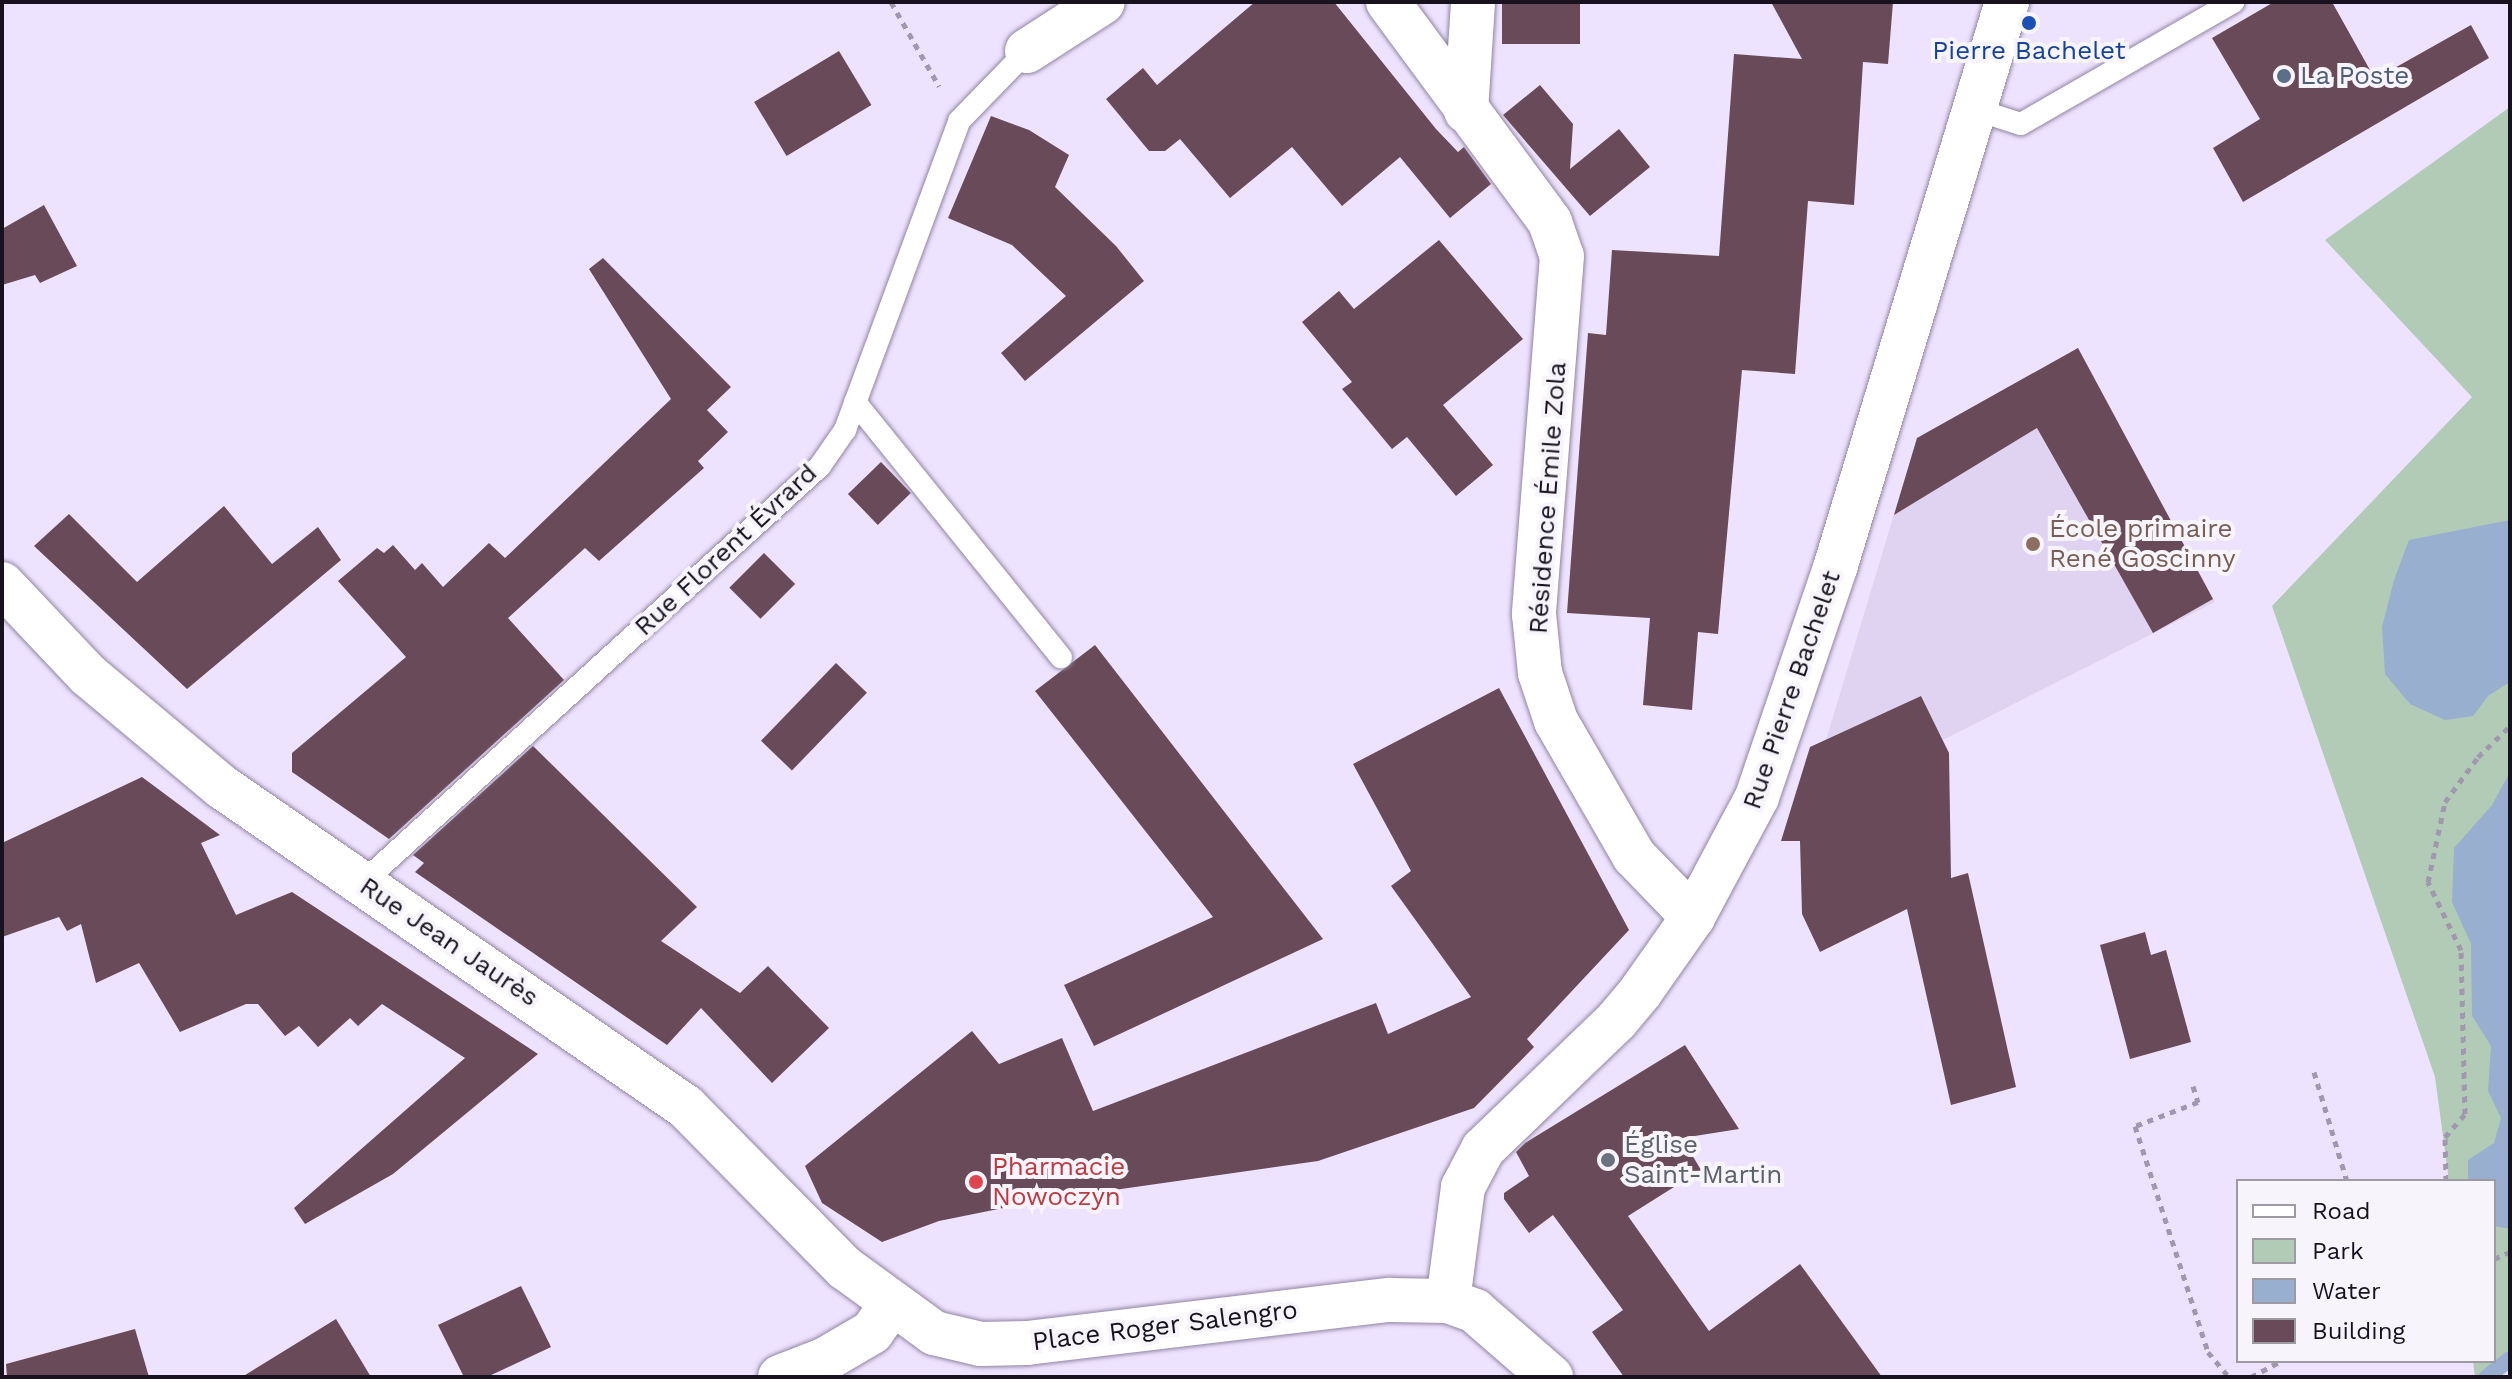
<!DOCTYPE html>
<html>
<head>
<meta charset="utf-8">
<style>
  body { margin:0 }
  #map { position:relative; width:2512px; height:1379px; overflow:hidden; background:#eee3fe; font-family:"Work Sans",sans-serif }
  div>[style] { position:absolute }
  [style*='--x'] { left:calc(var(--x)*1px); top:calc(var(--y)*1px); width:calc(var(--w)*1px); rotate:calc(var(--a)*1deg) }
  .built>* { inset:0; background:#e0d3f2 }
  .green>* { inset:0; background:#b1cbb7 }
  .water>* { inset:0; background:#98afcf }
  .stream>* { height:16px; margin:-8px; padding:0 8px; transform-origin:8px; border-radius:8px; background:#98afcf }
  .building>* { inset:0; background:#694a58; transform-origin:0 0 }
  .path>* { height:5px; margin-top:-2.5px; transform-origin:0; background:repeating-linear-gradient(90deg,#a098ad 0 6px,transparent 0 12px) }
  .roads { filter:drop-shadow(0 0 2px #9084a2) drop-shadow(0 0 2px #9084a2) }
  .lane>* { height:22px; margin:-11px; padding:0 11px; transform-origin:11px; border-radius:11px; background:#fff }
  .street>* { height:44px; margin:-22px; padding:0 22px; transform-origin:22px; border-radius:22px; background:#fff }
  .secondary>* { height:44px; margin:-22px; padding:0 22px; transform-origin:22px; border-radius:22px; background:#fff }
  .dots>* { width:22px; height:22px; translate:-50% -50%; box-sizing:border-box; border:4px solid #f7f5fb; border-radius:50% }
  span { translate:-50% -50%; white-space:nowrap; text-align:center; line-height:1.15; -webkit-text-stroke:8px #f7f5fb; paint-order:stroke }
  .transit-label { font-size:26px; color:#164399 }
  .service-label { font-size:26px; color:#4e5e75 }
  .left { translate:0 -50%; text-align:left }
  .street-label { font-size:26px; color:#17121d }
  .education-label { font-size:26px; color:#785e54 }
  .worship-label { font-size:26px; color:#5b616d }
  .health-label { font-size:26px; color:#be3a42 }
  .frame { position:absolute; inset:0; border:4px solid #17121d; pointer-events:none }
  .legend { position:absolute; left:2236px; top:1179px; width:260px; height:184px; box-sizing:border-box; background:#f7f5fb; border:2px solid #9d9aa2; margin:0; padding:10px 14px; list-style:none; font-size:24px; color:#17121d }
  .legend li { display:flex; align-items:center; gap:16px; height:40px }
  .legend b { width:40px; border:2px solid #9d9aa2 }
</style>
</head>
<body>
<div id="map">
  <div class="built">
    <i style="clip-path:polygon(2078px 348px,2215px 602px,1943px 740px,1921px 696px,1826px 740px,1917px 438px)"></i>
  </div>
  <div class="green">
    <i style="clip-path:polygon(2510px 107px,2510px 1360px,2489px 1377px,2475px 1377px,2473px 1361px,2494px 1361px,2494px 1181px,2449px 1181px,2435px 1077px,2272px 606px,2472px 397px,2325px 240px)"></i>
  </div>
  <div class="water">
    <i style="clip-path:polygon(2510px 520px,2510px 682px,2488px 696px,2473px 716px,2445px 720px,2410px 704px,2385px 674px,2382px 627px,2394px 580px,2409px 540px)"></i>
    <i style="clip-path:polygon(2510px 772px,2510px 1229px,2494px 1226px,2494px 1181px,2468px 1181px,2468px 1160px,2494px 1143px,2501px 1118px,2488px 1091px,2491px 1046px,2472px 1016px,2471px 944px,2452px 902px,2454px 848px,2492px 805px)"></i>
  </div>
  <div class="stream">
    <i style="--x:2487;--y:1377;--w:29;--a:-38"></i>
  </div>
  <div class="building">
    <i style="clip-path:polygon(1255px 2px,1334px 2px,1436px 129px,1458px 152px,1464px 147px,1491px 184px,1450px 218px,1400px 157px,1342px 206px,1292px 147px,1230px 198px,1180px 139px,1165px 151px,1149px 151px,1106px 99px,1143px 68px,1157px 85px)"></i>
    <i style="left:1502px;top:2px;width:78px;height:42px"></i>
    <i style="clip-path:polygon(1771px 2px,1893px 2px,1888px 64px,1863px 62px,1854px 205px,1808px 201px,1795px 374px,1742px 370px,1718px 634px,1698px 632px,1692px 710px,1643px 705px,1650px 618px,1567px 613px,1588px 333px,1606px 335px,1612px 250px,1719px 256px,1734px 54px,1802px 59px)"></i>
    <i style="clip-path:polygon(2274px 2px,2332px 2px,2375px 79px,2471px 25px,2489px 58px,2243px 202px,2213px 148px,2260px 119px,2212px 38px)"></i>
    <i style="left:839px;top:51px;width:63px;height:99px;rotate:59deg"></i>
    <i style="clip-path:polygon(1540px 85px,1573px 124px,1570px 169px,1619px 129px,1650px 167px,1590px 216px,1503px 115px)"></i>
    <i style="clip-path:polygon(991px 116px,1029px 130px,1069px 155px,1055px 187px,1116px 246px,1144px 281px,1025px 381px,1001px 353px,1066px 296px,1012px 245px,948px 218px)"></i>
    <i style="clip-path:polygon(44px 205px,77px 266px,40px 283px,35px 275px,2px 285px,2px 229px)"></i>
    <i style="clip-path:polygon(1439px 240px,1523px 339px,1443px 405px,1493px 465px,1456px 496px,1407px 437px,1392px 449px,1342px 389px,1352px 382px,1302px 322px,1339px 291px,1354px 309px)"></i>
    <i style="clip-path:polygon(603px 258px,731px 387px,707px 410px,728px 432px,698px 461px,704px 468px,599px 561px,585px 548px,508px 618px,564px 680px,389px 839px,292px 772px,292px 753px,406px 657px,338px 581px,377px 548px,384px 553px,393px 545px,415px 570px,422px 563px,443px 587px,489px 543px,505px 558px,671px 399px,589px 269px)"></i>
    <i style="clip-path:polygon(2078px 348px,2213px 599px,2153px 633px,2037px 428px,1894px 515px,1917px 438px)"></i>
    <i style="left:881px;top:462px;width:43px;height:46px;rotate:46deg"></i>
    <i style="clip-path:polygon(224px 506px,272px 564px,318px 527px,341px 560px,187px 689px,34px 546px,69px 514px,137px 582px)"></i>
    <i style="left:764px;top:553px;width:44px;height:49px;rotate:45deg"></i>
    <i style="clip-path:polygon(1095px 645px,1323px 939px,1094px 1046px,1064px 985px,1213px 917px,1035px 691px)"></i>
    <i style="left:836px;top:663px;width:43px;height:108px;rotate:44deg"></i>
    <i style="clip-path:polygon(1499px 688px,1629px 930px,1527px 1039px,1534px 1047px,1474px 1108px,1318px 1161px,1037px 1201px,939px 1221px,882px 1242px,822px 1203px,805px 1166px,972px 1031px,999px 1064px,1062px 1038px,1093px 1111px,1376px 1003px,1388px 1034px,1471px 997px,1391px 886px,1411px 871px,1353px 764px)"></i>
    <i style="clip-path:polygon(1921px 696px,1949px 753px,1951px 878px,1968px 873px,2016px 1087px,1951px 1105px,1907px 909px,1820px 952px,1802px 914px,1800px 841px,1781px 841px,1810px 747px)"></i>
    <i style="clip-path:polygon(533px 746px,697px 907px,661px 941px,740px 993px,768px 966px,829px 1028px,772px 1083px,701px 1008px,667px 1045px,415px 872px,424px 863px,413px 855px)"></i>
    <i style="clip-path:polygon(142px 777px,220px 835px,201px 843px,236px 915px,292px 892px,538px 1054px,393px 1174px,305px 1224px,294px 1208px,465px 1058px,382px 1004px,358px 1026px,350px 1018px,318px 1047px,299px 1026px,285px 1036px,258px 1004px,246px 1004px,180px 1032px,139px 963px,96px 983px,81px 924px,67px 931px,59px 917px,2px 937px,2px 843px)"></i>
    <i style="clip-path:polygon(2145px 932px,2151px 955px,2166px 950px,2191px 1042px,2130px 1059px,2100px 945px)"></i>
    <i style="clip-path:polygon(1685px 1045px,1739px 1129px,1682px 1138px,1701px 1170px,1628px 1216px,1709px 1331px,1800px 1264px,1882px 1377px,1624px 1377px,1592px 1332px,1623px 1310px,1553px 1215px,1529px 1233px,1504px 1199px,1504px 1193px,1529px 1176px,1516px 1152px,1525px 1143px)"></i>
    <i style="clip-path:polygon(521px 1286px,551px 1347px,487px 1377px,464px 1377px,438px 1325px)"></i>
    <i style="clip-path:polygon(336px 1319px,371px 1377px,242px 1377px)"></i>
    <i style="clip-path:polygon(135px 1329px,149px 1377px,7px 1377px,6px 1364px)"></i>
  </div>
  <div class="path">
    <i style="--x:891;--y:2;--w:97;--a:60.3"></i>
    <i style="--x:2314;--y:1072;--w:114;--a:73.2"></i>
    <i style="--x:2193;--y:1086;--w:17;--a:73"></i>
    <i style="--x:2198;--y:1102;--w:67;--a:159.1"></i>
    <i style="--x:2135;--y:1126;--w:237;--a:72.1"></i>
    <i style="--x:2208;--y:1352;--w:33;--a:50"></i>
    <i style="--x:2446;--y:1181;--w:44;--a:-91.3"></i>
    <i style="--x:2445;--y:1137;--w:30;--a:-49"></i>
    <i style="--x:2465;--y:1114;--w:164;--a:-91.4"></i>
    <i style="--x:2461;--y:950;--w:76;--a:-115.9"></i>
    <i style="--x:2428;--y:882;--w:82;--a:-78"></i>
    <i style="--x:2445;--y:802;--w:56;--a:-53.7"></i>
    <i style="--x:2478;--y:757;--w:45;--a:-44.1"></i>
    <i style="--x:2494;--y:1259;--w:17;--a:-24"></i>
    <i style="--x:2251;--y:1377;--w:34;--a:-28"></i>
  </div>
  <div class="roads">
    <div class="lane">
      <i style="--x:1974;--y:109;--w:49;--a:17.7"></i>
      <i style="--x:2021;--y:124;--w:245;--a:-29.9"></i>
      <i style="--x:855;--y:402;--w:328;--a:51.1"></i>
      <i style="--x:361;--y:884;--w:621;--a:-42.32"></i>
      <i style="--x:820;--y:466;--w:44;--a:-55.2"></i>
      <i style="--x:845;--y:430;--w:329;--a:-69.7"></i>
      <i style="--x:959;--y:121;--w:98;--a:-45.8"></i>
    </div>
    <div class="street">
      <i style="--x:1388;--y:2;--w:273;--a:53.6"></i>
      <i style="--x:1550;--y:222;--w:36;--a:71"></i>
      <i style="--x:1562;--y:256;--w:359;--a:94.5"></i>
      <i style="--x:1534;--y:614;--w:59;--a:84.2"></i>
      <i style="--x:1540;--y:673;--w:51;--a:71.6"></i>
      <i style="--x:1556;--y:721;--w:156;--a:60"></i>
      <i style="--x:1634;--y:856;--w:85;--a:46"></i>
      <i style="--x:1027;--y:51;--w:90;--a:-32.8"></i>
      <i style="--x:1466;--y:111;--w:109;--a:-86.3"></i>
      <i style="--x:1448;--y:1301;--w:115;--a:-82.5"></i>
      <i style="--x:1463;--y:1187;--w:43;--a:-62.2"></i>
      <i style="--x:1483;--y:1149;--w:186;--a:-43.9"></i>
      <i style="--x:1617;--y:1020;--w:38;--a:-50"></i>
      <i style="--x:1641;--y:991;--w:90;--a:-54.9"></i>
      <i style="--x:1693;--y:917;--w:136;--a:-61.9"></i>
      <i style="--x:1757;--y:797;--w:242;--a:-71.2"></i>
      <i style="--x:1835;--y:568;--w:592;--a:-73.1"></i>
      <i style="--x:780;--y:1377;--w:49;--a:-21.4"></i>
      <i style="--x:826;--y:1359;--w:53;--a:-30.4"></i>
      <i style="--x:872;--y:1332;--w:33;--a:-55"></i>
    </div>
    <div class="secondary">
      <i style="--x:2;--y:584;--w:125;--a:46.6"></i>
      <i style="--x:88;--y:675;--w:175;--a:39.9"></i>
      <i style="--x:222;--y:787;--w:564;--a:34.59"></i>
      <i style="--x:686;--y:1107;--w:226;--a:45.4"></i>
      <i style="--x:845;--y:1268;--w:110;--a:36.1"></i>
      <i style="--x:934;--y:1333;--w:48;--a:13.2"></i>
      <i style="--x:981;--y:1344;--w:46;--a:-1.2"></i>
      <i style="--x:1027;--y:1343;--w:366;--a:-6.8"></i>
      <i style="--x:1390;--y:1300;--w:58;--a:1"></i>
      <i style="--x:1448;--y:1301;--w:29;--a:20"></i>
      <i style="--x:1475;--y:1311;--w:101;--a:41"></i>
    </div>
  </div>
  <div class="dots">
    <i style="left:2029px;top:23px;background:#1a4fb4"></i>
    <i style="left:2284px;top:76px;background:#5c6f8a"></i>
    <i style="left:2033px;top:544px;background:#8d6e63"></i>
    <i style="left:1608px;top:1160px;background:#6b7280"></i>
    <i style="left:976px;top:1182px;background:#e0444e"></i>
  </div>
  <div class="transit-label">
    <span style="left:2029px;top:51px">Pierre Bachelet</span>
  </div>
  <div class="service-label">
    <span class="left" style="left:2300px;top:76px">La Poste</span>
  </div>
  <div class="street-label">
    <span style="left:1548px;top:498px;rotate:-86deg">Résidence Émile Zola</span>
    <span style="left:726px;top:550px;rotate:-43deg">Rue Florent Évrard</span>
    <span style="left:1792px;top:690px;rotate:-71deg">Rue Pierre Bachelet</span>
    <span style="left:449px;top:942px;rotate:34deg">Rue Jean Jaurès</span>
    <span style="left:1165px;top:1326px;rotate:-7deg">Place Roger Salengro</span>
  </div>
  <div class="education-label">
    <span class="left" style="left:2049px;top:544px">École primaire<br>René Goscinny</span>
  </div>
  <div class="worship-label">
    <span class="left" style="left:1624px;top:1160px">Église<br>Saint-Martin</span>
  </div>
  <div class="health-label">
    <span class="left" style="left:992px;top:1182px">Pharmacie<br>Nowoczyn</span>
  </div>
  <div class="frame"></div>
  <ul class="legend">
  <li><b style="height:10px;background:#fff"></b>Road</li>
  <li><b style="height:22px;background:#b1cbb7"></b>Park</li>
  <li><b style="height:22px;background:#98afcf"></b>Water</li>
  <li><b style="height:22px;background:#694a58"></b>Building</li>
  </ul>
</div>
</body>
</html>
